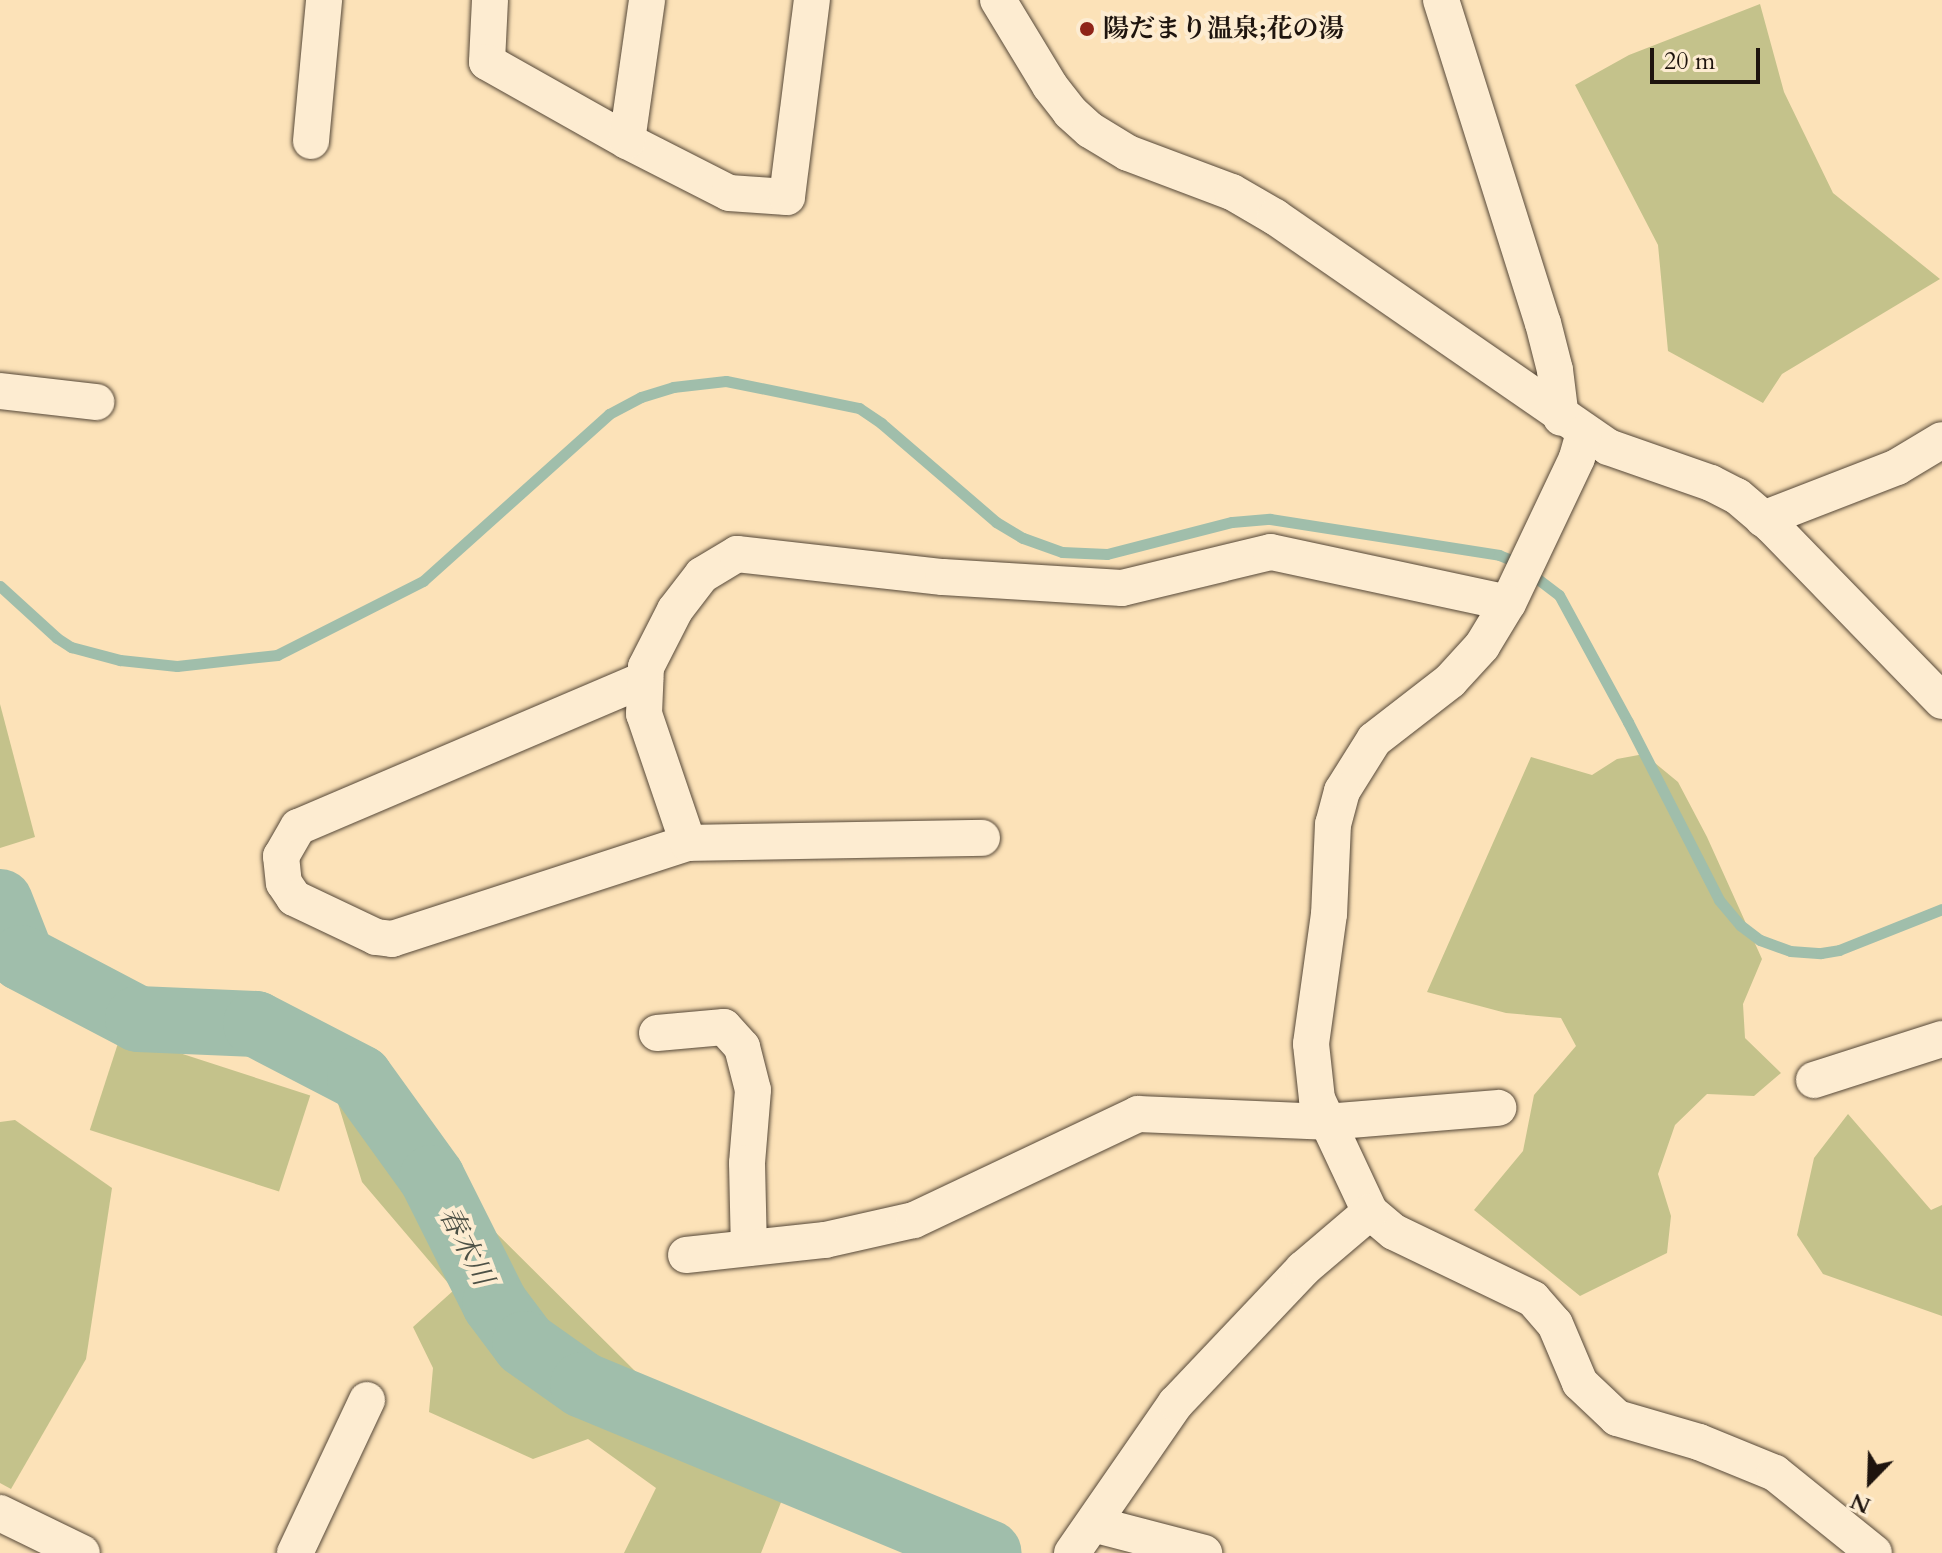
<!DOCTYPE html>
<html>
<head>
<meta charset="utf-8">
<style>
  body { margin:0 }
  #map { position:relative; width:1942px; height:1553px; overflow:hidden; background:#fce2b8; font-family:Cardo,"Noto Serif JP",serif }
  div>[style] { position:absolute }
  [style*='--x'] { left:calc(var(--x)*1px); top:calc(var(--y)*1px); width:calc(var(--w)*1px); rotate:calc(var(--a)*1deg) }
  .green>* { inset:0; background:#c4c28b; transform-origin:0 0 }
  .stream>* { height:11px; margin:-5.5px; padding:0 5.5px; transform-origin:5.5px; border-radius:5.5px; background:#a0beab }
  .river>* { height:66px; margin:-33px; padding:0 33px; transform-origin:33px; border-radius:33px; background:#a0beab }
  .roads { filter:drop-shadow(0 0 2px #564838) drop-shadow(0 0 2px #564838) }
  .minor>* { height:36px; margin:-18px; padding:0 18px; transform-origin:18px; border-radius:18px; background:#fdecd1 }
  .dots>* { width:22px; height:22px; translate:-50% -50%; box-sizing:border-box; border:4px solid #fdecd1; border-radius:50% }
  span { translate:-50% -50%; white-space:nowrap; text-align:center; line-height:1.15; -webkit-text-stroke:8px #fdecd1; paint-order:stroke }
  .poi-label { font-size:26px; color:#1e140e; font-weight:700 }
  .left { translate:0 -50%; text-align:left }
  .water-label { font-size:28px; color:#4c5045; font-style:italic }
  .north { position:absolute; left:1830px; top:1441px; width:80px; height:80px; -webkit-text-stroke:6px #fdecd1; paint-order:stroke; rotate:203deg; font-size:22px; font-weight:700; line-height:32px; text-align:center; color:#1e140e }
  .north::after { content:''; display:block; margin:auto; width:28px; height:36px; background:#1e140e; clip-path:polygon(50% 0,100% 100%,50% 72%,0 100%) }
  .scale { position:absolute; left:1650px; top:48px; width:110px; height:36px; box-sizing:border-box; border:4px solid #1e140e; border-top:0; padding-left:10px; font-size:24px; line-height:28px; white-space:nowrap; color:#1e140e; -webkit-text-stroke:6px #fdecd1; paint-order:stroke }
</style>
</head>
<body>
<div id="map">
  <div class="green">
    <i style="clip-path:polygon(1760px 4px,1784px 92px,1833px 193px,1940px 279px,1782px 374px,1763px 403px,1668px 351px,1658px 245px,1575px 85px,1629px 55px)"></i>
    <i style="clip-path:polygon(0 704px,35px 837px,0 848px)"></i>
    <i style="clip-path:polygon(1644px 754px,1678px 782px,1707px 837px,1762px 959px,1743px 1004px,1745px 1038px,1781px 1073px,1754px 1096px,1707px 1094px,1675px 1125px,1658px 1174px,1671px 1216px,1667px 1253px,1580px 1296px,1474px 1210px,1523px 1151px,1534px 1095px,1576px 1046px,1561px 1018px,1506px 1013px,1427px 992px,1531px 757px,1592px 775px,1617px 759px)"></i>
    <i style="clip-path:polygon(0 898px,75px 995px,56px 1012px,0 950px)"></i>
    <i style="left:121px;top:1034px;width:199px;height:101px;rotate:18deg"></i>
    <i style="clip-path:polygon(333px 1087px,466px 1203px,638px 1374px,793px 1472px,761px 1553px,624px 1553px,656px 1488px,588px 1439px,533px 1459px,429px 1412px,433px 1368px,413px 1327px,454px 1290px,362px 1182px)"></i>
    <i style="clip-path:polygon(1848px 1114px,1931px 1210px,1942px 1205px,1942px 1316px,1823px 1274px,1797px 1235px,1814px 1158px)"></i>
    <i style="clip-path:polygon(15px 1120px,112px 1188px,86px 1359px,11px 1489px,0 1483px,0 1122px)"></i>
  </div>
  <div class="stream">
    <i style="--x:0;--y:586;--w:77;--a:42.4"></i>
    <i style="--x:57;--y:638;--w:17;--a:33"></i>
    <i style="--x:71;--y:647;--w:51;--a:14.9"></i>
    <i style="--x:120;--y:660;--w:57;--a:6"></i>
    <i style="--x:177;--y:666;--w:101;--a:-6.3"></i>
    <i style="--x:277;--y:655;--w:164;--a:-26.9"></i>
    <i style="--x:423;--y:581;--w:250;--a:-41.9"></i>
    <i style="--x:609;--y:414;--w:36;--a:-28"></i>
    <i style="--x:641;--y:397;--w:34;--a:-17"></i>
    <i style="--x:673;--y:387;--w:53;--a:-6.5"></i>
    <i style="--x:726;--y:381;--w:136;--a:11.5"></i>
    <i style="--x:859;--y:408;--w:27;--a:34"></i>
    <i style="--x:881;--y:423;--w:152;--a:40.7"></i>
    <i style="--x:996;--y:522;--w:31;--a:31"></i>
    <i style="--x:1023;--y:538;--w:41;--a:19.7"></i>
    <i style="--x:1062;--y:552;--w:45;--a:2.5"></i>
    <i style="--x:1107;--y:554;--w:129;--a:-14.4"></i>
    <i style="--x:1232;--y:522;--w:38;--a:-5"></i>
    <i style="--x:1270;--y:519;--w:232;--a:8.9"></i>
    <i style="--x:1499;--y:555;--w:16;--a:22"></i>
    <i style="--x:1514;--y:561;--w:56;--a:37.1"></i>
    <i style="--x:1559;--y:595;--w:145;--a:61.5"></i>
    <i style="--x:1628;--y:722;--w:200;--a:62.9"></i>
    <i style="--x:1719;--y:900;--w:33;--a:50"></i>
    <i style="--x:1740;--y:925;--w:25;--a:37"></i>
    <i style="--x:1760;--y:940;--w:32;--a:20"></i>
    <i style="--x:1790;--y:951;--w:31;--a:4"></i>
    <i style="--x:1821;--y:953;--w:18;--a:-9"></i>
    <i style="--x:1839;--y:950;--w:111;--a:-21.7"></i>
  </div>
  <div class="river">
    <i style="--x:0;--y:902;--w:60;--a:68.6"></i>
    <i style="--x:22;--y:958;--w:131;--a:27.7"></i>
    <i style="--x:138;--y:1019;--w:118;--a:2.4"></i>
    <i style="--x:256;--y:1024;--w:117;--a:27.4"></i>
    <i style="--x:360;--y:1078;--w:123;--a:54.2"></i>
    <i style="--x:432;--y:1178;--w:141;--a:63.4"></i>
    <i style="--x:495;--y:1304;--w:50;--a:53.1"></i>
    <i style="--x:525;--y:1344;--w:71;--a:35.3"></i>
    <i style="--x:583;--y:1385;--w:439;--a:22.5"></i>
  </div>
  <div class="roads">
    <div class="minor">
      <i style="--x:490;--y:0;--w:62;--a:92.8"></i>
      <i style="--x:487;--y:62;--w:161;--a:29.4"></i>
      <i style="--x:627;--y:141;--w:114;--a:27"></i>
      <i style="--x:729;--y:193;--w:58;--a:3.9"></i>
      <i style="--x:787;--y:197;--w:199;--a:-82.8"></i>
      <i style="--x:998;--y:0;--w:100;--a:58.8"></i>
      <i style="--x:1050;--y:86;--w:33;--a:52"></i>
      <i style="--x:1070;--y:112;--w:27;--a:42"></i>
      <i style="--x:1090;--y:130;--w:44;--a:31.2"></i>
      <i style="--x:1128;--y:153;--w:111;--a:20.6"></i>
      <i style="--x:1232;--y:192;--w:50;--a:30.2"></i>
      <i style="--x:1275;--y:217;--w:405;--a:34.6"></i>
      <i style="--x:1608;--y:447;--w:109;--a:19.3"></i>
      <i style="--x:1711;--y:483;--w:29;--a:27"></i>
      <i style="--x:1737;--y:496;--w:46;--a:40.6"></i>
      <i style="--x:1772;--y:526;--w:244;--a:45.8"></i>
      <i style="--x:1441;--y:0;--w:339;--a:72.5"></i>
      <i style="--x:1543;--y:323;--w:49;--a:75.7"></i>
      <i style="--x:1555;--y:370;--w:48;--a:82.9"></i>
      <i style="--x:311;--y:141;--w:142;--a:-84.7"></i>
      <i style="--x:627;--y:141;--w:142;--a:-81.9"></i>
      <i style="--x:0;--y:391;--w:97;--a:6.5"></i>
      <i style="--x:1584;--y:433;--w:26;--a:106"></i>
      <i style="--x:1577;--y:458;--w:161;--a:115.4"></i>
      <i style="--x:1508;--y:603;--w:50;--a:121.2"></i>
      <i style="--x:1482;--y:646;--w:47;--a:132.4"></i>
      <i style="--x:1450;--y:681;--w:96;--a:142.2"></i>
      <i style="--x:1374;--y:740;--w:60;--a:122.1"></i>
      <i style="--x:1342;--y:791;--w:34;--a:105"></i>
      <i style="--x:1333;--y:824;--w:90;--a:92.5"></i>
      <i style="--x:1329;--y:914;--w:131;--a:97.9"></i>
      <i style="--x:1311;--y:1044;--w:55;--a:83.8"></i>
      <i style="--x:1317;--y:1099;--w:125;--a:64.9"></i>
      <i style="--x:1370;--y:1212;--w:31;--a:40"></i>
      <i style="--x:1394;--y:1232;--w:154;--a:25.7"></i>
      <i style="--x:1533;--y:1299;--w:33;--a:49"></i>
      <i style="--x:1555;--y:1324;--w:64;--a:67"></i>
      <i style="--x:1580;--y:1383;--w:51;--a:43.4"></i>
      <i style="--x:1617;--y:1418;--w:85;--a:16.3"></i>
      <i style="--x:1699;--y:1442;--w:82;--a:22.2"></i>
      <i style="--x:1775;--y:1473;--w:127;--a:38.9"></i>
      <i style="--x:1763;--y:519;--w:144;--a:-21.2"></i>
      <i style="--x:1897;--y:467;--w:52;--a:-31"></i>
      <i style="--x:645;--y:679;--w:377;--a:156.9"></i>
      <i style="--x:298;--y:827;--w:34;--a:120"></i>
      <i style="--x:281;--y:856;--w:27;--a:84"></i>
      <i style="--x:284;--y:883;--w:18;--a:56"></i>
      <i style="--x:294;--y:898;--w:91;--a:25.4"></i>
      <i style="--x:376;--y:937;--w:16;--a:7"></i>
      <i style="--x:392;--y:939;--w:311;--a:-18"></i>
      <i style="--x:688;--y:843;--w:294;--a:-1"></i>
      <i style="--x:688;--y:843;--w:136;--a:-108.8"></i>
      <i style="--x:644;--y:714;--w:47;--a:-87.6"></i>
      <i style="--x:646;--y:667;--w:64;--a:-63"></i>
      <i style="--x:675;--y:610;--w:44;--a:-52.4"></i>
      <i style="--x:702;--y:575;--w:41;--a:-31"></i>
      <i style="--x:737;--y:554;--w:207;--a:6.4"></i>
      <i style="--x:943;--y:577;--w:179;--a:3.5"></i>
      <i style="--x:1122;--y:588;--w:153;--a:-13.6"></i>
      <i style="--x:1271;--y:552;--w:242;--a:12.1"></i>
      <i style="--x:657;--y:1033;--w:67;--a:-5.1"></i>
      <i style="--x:724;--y:1027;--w:27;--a:48"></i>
      <i style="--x:742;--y:1047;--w:44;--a:75.7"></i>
      <i style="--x:753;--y:1090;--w:73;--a:94.7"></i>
      <i style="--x:747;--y:1163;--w:85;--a:88.7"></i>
      <i style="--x:1814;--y:1080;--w:134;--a:-17.8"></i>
      <i style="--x:686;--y:1255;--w:140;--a:-6.2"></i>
      <i style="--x:825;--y:1240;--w:91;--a:-12.7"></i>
      <i style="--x:914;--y:1220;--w:248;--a:-25.3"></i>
      <i style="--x:1138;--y:1114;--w:188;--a:2.4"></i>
      <i style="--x:1326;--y:1122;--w:173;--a:-4.7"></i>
      <i style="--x:0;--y:1513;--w:91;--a:26"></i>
      <i style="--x:1093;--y:1524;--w:115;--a:14.6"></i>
      <i style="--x:295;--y:1553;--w:169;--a:-64.8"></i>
      <i style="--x:1072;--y:1553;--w:183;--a:-55.3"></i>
      <i style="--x:1176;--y:1403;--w:185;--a:-46.5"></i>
      <i style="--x:1303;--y:1269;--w:88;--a:-40.4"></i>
    </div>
  </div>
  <div class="dots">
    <i style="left:1087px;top:29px;background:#8f2418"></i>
  </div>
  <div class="poi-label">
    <span class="left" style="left:1103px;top:29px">陽だまり温泉;花の湯</span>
  </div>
  <div class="water-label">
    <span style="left:466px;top:1246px;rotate:63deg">春木川</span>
  </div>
  <div class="north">N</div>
  <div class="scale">20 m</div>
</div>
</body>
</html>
